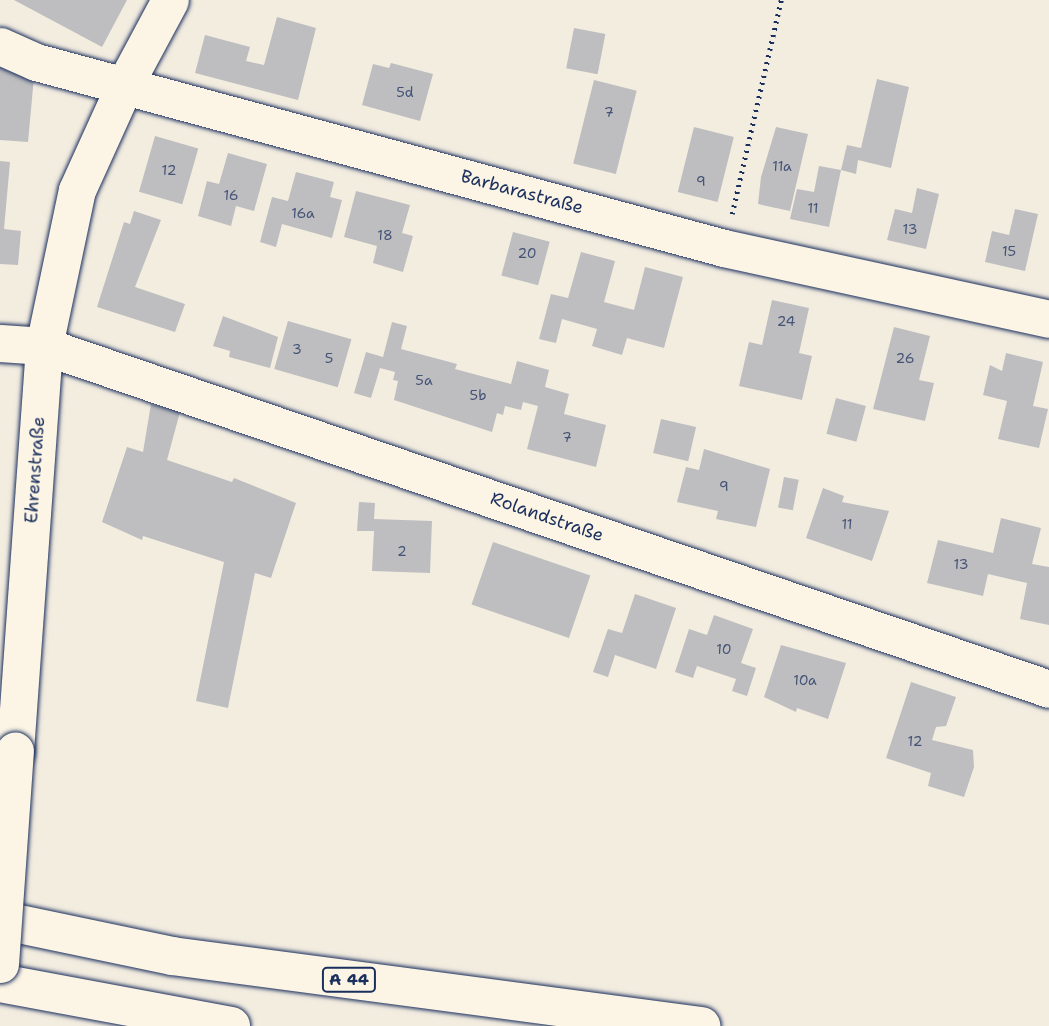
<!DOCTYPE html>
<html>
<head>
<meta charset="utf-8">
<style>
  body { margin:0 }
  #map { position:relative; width:1049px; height:1026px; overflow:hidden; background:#f3ede0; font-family:"Shantell Sans",sans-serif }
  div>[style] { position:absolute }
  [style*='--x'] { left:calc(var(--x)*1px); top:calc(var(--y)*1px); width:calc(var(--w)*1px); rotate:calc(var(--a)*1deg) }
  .building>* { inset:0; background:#bebec0; transform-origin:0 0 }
  .path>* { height:4.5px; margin-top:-2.25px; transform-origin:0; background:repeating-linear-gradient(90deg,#1b2f5e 0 2px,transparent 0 7px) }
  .roads { filter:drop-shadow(0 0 2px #1b2f5e) drop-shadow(0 0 2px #1b2f5e) }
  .minor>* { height:37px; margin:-18.5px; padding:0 18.5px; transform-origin:18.5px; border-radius:18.5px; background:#fcf5e5 }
  .motorway>* { height:38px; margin:-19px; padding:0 19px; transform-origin:19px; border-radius:19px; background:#fcf5e5 }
  .bridges { filter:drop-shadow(0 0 2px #1b2f5e) drop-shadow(0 0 2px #1b2f5e) }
  .minor-bridge>* { height:37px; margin:-18.5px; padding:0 18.5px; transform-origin:18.5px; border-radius:18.5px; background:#fcf5e5 }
  span { translate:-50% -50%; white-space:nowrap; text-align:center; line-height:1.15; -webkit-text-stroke:6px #fcf5e5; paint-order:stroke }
  .number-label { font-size:14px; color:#445376 }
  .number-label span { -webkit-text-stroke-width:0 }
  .shield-label span { padding:2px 5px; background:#fcf5e5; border:2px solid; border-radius:5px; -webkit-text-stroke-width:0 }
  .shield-label { font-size:16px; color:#1b2f5e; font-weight:700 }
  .street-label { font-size:18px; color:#1b2f5e }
</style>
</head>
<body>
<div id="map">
  <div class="building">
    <i style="clip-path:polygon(14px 0,127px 0,102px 47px)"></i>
    <i style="clip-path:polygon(277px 17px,316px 28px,298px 100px,195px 73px,205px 35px,250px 47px,246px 61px,264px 65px)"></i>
    <i style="left:574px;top:28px;width:32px;height:41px;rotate:11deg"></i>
    <i style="clip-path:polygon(0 63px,34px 77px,28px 142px,0 140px)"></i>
    <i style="clip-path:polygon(391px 63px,433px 74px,420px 121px,362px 105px,373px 64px,389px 68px)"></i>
    <i style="clip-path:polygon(877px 79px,909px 87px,891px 168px,858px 160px,856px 174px,841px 170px,847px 145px,861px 148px)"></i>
    <i style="left:594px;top:80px;width:44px;height:86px;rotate:14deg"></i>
    <i style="left:694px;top:127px;width:41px;height:67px;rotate:14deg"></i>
    <i style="clip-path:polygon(776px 127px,808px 134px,790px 211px,758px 204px,761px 177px)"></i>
    <i style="left:155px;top:136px;width:45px;height:58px;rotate:16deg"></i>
    <i style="clip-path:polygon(228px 153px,267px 164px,254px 211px,236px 206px,231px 226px,198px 216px,207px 181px,219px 184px)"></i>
    <i style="clip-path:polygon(0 161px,10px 162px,4px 229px,21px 231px,18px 265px,0 264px)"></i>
    <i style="clip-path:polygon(819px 166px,841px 170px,829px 227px,790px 219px,797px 189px,814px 192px)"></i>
    <i style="clip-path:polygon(296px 172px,334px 182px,330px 197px,342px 200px,332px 238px,282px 224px,276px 247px,260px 242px,272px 197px,288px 201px)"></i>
    <i style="clip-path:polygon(917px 188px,939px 194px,926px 249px,887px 240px,895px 209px,912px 213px)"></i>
    <i style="clip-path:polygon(356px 191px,410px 205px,402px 233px,413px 236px,403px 272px,373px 263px,377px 246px,344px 237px)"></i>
    <i style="clip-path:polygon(1015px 209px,1038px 214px,1025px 271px,985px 262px,992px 231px,1009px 235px)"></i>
    <i style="clip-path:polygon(134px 211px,161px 220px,135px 287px,185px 304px,175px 332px,97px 307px,124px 222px,130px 224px)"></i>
    <i style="left:513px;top:232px;width:38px;height:45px;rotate:15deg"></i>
    <i style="clip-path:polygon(581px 252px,615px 261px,604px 302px,634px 310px,645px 267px,683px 277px,664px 348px,627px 338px,622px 355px,592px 346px,597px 329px,562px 319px,556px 343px,539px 339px,551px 294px,568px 298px)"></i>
    <i style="clip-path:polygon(772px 300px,809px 308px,799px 353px,812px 356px,802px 400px,739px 386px,749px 342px,762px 345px)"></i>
    <i style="clip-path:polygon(223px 316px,278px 337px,270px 368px,229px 357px,230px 351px,213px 346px)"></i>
    <i style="left:288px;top:321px;width:66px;height:50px;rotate:16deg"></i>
    <i style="clip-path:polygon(392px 322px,407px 326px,401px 349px,457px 364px,455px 369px,511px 384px,517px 361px,549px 370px,545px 387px,569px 394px,564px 414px,606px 425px,596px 467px,527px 449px,538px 406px,523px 402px,521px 410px,505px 406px,503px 415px,497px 413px,492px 432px,394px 400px,398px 381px,393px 380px,395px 372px,380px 368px,371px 398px,354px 393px,366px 352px,383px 357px)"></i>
    <i style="clip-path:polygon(894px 327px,930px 336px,919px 380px,934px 383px,925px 421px,873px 409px)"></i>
    <i style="clip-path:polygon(1006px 353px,1043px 362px,1033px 406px,1048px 409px,1039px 448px,998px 439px,1007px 401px,983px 395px,990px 365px,1002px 371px)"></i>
    <i style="left:836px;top:398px;width:31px;height:37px;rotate:15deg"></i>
    <i style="clip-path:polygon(151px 404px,180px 412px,167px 460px,232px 482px,234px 478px,296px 503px,271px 578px,255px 573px,228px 708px,196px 701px,224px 562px,143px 536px,142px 540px,102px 522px,127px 447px,143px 452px)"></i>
    <i style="left:661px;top:419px;width:36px;height:35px;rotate:13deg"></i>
    <i style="clip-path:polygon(704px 449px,770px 469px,756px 527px,716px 519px,718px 511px,677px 502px,686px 467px,699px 470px)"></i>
    <i style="left:784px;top:477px;width:15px;height:31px;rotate:11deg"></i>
    <i style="clip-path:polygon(823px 488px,844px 496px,842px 502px,889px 511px,872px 561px,806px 538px)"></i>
    <i style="clip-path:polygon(359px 502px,375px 503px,374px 519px,432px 521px,430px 573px,372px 571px,374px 531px,357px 531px)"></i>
    <i style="clip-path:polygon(1001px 518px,1041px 528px,1032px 564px,1049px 567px,1049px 625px,1020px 619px,1027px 583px,988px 574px,983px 596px,927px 583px,938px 540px,993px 553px)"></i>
    <i style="left:493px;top:542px;width:103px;height:66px;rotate:19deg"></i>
    <i style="clip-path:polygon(635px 594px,676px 608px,656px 669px,615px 655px,608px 677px,593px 672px,608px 629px,622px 633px)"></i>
    <i style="clip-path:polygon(714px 615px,753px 629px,741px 663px,756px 668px,747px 696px,732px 691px,736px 679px,697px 666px,693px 678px,675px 672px,689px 629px,707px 635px)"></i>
    <i style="clip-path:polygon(781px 645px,846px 663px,828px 719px,797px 708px,796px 712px,764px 697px)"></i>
    <i style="clip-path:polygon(911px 682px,956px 697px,946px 726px,936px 727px,932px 740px,973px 750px,974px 767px,964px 797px,928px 786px,931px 773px,886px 758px)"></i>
  </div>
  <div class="path">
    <i style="--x:732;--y:214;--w:220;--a:-77.1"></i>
  </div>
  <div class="roads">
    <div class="minor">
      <i style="--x:0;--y:46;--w:39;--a:24"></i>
      <i style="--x:36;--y:62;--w:713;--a:15.13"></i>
      <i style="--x:724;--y:248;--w:333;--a:12.3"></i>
      <i style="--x:0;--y:343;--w:44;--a:3.9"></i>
      <i style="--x:44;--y:346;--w:1062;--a:18.84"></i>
      <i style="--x:15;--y:751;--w:406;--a:-85.9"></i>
      <i style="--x:44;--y:346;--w:159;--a:-78.1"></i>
      <i style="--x:77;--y:190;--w:116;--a:-65.6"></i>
      <i style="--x:125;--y:84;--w:95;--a:-61.8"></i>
    </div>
    <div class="motorway">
      <i style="--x:0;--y:920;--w:176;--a:11.8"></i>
      <i style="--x:172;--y:956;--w:534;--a:7.54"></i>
      <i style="--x:0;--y:983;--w:235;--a:10.5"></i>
    </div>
  </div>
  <div class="bridges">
    <div class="minor-bridge">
      <i style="--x:0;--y:964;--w:214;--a:-86"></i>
    </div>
  </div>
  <div class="number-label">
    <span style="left:405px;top:92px">5d</span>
    <span style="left:609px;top:112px">7</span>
    <span style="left:782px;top:166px">11a</span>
    <span style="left:169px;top:170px">12</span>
    <span style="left:701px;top:181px">9</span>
    <span style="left:231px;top:195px">16</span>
    <span style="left:813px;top:208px">11</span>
    <span style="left:303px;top:213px">16a</span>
    <span style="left:910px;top:229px">13</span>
    <span style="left:385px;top:235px">18</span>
    <span style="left:1009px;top:251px">15</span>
    <span style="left:527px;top:253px">20</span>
    <span style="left:786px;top:321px">24</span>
    <span style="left:297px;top:349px">3</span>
    <span style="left:329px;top:358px">5</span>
    <span style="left:905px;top:358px">26</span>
    <span style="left:424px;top:380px">5a</span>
    <span style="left:478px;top:395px">5b</span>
    <span style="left:567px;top:437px">7</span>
    <span style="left:724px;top:486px">9</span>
    <span style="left:847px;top:524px">11</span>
    <span style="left:402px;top:551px">2</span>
    <span style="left:961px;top:564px">13</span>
    <span style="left:724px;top:649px">10</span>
    <span style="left:805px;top:680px">10a</span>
    <span style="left:915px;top:741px">12</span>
  </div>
  <div class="shield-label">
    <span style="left:349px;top:980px">A 44</span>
  </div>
  <div class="street-label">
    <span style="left:522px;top:192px;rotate:15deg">Barbarastraße</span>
    <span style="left:35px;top:470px;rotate:-86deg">Ehrenstraße</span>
    <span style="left:547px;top:517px;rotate:19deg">Rolandstraße</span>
  </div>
</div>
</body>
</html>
